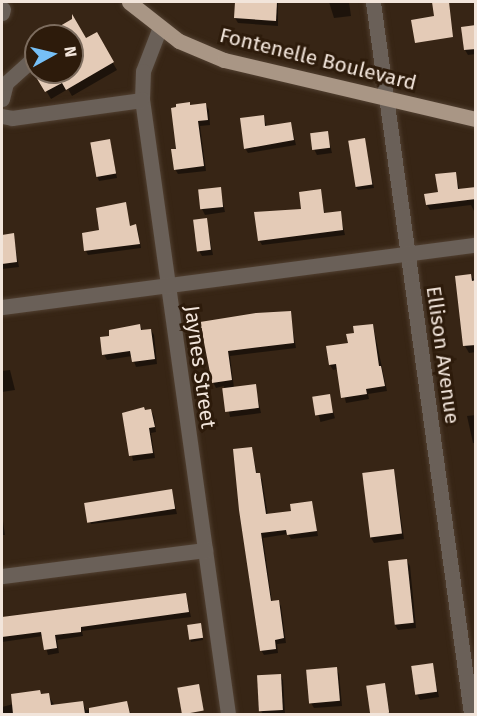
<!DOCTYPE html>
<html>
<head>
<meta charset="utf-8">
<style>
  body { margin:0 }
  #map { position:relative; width:477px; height:716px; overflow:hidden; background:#372515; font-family:"Fira Sans",sans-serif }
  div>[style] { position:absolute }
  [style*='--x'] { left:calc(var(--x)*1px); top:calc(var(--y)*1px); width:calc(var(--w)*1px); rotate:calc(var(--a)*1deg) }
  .shadow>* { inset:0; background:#0007; transform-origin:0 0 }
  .building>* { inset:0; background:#e4cbb7; transform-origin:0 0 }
  .roads { filter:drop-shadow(0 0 2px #514031) drop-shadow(0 0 2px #514031) }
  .minor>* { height:15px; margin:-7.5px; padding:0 7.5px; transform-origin:7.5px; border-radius:7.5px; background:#6a6058 }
  .major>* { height:15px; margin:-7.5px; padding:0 7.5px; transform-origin:7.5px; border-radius:7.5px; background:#a99685 }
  span { translate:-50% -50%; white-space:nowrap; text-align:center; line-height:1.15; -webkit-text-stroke:6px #2d1b0b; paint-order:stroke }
  .street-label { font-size:21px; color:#f2e5db }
  .frame { position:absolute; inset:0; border:3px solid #f2e5db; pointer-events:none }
  .north { position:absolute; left:24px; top:24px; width:60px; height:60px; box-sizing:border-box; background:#2d1b0b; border:2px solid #7c6c5e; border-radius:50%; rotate:82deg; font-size:16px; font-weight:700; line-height:24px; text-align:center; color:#f2e5db }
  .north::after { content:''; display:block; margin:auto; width:21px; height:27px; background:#76c0f7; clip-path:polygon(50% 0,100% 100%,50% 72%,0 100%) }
</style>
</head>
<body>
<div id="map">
  <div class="shadow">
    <i style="clip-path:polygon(237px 2px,278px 2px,278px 26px,238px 23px,235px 18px)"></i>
    <i style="clip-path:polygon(329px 2px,349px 2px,351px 16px,334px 18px)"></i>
    <i style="clip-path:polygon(74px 20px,86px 40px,96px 34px,117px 70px,72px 96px,68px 89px,51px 99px,38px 77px,46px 72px,72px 72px,72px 36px,51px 36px)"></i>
    <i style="clip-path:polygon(476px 27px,476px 54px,468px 55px,465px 50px)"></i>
    <i style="clip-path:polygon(177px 105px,206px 105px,209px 110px,210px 125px,200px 126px,206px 171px,178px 174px,175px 169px)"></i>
    <i style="clip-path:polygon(263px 116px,267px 127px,291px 124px,296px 145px,248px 153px,245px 148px)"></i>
    <i style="clip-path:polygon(327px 132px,332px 153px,317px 155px,314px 149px)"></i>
    <i style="clip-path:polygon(109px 140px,117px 178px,99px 181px,97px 176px)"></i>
    <i style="clip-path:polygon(364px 140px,374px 188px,358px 190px,355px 186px)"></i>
    <i style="clip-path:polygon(455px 174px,460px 191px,476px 188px,476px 215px,471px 205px,430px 210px,427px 205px,426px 196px,439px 194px)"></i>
    <i style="clip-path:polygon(220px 188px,225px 212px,205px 215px,202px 209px)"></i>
    <i style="clip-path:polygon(320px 191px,325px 215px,340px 213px,345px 235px,262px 245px,259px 240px,302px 210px)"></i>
    <i style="clip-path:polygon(125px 203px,130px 227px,135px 226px,138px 230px,141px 248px,88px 255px,86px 251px)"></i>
    <i style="clip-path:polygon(206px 219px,213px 255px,202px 256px,199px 251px)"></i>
    <i style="clip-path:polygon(13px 235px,19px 267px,2px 269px,2px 236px)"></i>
    <i style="clip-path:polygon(470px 275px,476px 282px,476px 352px,469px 353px,465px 346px,457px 277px)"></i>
    <i style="clip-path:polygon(290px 313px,296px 348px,230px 356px,234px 388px,255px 385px,261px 413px,230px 417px,224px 386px,216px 388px,213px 382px,202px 323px)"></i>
    <i style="clip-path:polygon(373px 325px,387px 391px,368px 394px,369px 399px,346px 403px,338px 369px,333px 370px,330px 365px,356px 334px)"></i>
    <i style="clip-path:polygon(140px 326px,143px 331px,151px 330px,154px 335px,157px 364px,136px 367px,132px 356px,107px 360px,104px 354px,111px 337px)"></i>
    <i style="clip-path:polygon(10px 370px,15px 390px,2px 392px,2px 371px)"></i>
    <i style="left:329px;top:396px;width:23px;height:15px;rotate:75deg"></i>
    <i style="clip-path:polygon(144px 408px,145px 411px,151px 411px,154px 416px,156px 432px,151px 433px,155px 458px,133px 461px,124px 414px)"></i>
    <i style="clip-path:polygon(476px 415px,476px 443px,473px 443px,467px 416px)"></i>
    <i style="clip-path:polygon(252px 448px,257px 475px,262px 479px,268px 516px,292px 512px,312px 503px,318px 536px,291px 539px,288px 534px,263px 538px,272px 602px,278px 601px,281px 606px,286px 643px,277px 644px,278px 653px,264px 655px,261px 650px)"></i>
    <i style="clip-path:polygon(394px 470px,404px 539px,374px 543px,371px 538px)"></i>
    <i style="clip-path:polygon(172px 491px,177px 514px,91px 524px,88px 519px)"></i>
    <i style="clip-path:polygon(2px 514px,5px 535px,2px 535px,2px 513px)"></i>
    <i style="clip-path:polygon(407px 561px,410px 566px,416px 628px,398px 630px,395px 625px)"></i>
    <i style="clip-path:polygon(186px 595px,191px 617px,82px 631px,83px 636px,57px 640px,59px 653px,48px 655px,43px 636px,2px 642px,2px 619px)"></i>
    <i style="clip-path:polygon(188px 626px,201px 626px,203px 640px,191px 642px)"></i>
    <i style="clip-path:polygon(432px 664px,439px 697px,420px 700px,417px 694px)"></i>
    <i style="clip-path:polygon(336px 668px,339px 674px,342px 706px,314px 708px,311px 703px)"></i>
    <i style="clip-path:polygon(280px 675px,283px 680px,285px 714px,263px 714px,261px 711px)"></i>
    <i style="clip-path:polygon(384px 684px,390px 714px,371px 714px,368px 686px)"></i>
    <i style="clip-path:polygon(48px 695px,55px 706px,82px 702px,86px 710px,127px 703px,131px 714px,2px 714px,2px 707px)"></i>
  </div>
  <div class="building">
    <i style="clip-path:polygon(235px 2px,277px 2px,276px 21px,234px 18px)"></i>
    <i style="clip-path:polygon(432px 2px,449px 2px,453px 37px,415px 43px,411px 20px,434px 16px)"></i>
    <i style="clip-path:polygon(72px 14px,86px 38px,97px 32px,114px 62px,66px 90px,62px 83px,45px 92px,36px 77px,44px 72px,72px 72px,72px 36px,43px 36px,72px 19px)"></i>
    <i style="clip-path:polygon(476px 25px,476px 49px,464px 50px,461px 27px)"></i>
    <i style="clip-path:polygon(190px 102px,190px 105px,206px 103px,208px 120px,198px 121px,204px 166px,174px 170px,171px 149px,176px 149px,171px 108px,176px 107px,176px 104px)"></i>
    <i style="clip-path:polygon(264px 115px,265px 126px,291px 122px,294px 140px,244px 149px,240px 118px)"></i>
    <i style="left:328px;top:131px;width:17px;height:18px;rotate:83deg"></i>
    <i style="left:365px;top:138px;width:47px;height:17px;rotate:81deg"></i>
    <i style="left:110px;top:139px;width:35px;height:20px;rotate:80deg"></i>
    <i style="clip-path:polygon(456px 172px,458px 189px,476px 187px,476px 199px,426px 205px,424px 194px,438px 192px,435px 174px)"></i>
    <i style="left:221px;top:187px;width:20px;height:23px;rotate:84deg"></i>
    <i style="clip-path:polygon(321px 189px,324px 213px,341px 211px,343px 230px,258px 241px,254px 212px,301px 209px,299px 192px)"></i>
    <i style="clip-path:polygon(126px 202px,130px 226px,136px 224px,140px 244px,84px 251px,82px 233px,99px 230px,96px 208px)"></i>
    <i style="left:207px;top:218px;width:32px;height:14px;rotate:83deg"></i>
    <i style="clip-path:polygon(14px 233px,17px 262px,2px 264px,2px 235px)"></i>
    <i style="clip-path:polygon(471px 274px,472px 281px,476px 280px,476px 345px,463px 346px,455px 276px)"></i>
    <i style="clip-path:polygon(291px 311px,294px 343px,228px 351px,232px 380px,212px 383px,200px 322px,256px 313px)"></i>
    <i style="clip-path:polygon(140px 324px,141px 330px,151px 329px,155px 359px,132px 362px,130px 351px,102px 355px,100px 337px,109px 336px,109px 330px)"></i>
    <i style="clip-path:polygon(373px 324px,379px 366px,381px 366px,385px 386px,366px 389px,367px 394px,341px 398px,336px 364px,329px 365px,326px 346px,348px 343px,346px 334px,354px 333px,353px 326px)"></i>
    <i style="left:256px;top:384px;width:24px;height:34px;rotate:83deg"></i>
    <i style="left:330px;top:394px;width:19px;height:18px;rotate:81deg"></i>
    <i style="clip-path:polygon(144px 407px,145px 410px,151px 409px,155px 427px,149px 428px,153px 453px,129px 456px,122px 413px)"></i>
    <i style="clip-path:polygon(252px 447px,256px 473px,260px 473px,266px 514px,291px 511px,290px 504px,312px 501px,317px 531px,287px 535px,286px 530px,261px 533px,271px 601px,279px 600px,284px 638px,275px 640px,276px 649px,260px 651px,239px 510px,233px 449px)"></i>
    <i style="left:394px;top:469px;width:65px;height:32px;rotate:83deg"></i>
    <i style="left:172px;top:489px;width:20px;height:89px;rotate:81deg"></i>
    <i style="left:407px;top:559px;width:64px;height:19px;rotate:84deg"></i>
    <i style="clip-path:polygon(186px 593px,189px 612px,81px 627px,81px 632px,55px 635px,57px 648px,44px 650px,41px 632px,2px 637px,2px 617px)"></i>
    <i style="left:201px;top:623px;width:15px;height:14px;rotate:82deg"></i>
    <i style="left:433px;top:663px;width:29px;height:22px;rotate:82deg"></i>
    <i style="left:337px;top:667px;width:34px;height:31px;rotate:85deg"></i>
    <i style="left:281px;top:674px;width:36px;height:24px;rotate:87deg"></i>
    <i style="left:385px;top:683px;width:30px;height:19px;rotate:82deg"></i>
    <i style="left:199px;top:684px;width:27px;height:22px;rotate:80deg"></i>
    <i style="clip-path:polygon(40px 690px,41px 694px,49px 693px,51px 705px,83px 701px,85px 714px,13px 714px,11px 694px)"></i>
    <i style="clip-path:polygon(127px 701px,130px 714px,89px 714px,89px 708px)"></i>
  </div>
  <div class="roads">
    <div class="minor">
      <i style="--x:373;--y:2;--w:719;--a:82.16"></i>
      <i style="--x:2;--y:13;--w:4;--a:-76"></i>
      <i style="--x:160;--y:27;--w:47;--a:111.1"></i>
      <i style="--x:143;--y:71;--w:28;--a:92"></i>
      <i style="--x:142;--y:99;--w:621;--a:82.04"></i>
      <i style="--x:2;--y:99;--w:16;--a:-76"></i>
      <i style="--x:6;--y:83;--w:40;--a:-42"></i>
      <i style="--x:2;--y:116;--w:10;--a:11"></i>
      <i style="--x:12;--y:118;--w:131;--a:-7.9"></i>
      <i style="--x:2;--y:307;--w:478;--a:-7.5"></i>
      <i style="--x:2;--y:576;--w:205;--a:-7.3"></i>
    </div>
    <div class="major">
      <i style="--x:129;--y:2;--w:63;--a:38"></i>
      <i style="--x:179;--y:41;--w:49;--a:22.9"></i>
      <i style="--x:224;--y:60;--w:259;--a:13.2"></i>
    </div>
  </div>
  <div class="street-label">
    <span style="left:318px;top:59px;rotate:14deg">Fontenelle Boulevard</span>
    <span style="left:443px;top:355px;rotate:82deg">Ellison Avenue</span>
    <span style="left:200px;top:367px;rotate:82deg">Jaynes Street</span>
  </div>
  <div class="frame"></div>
  <div class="north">N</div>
</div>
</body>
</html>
